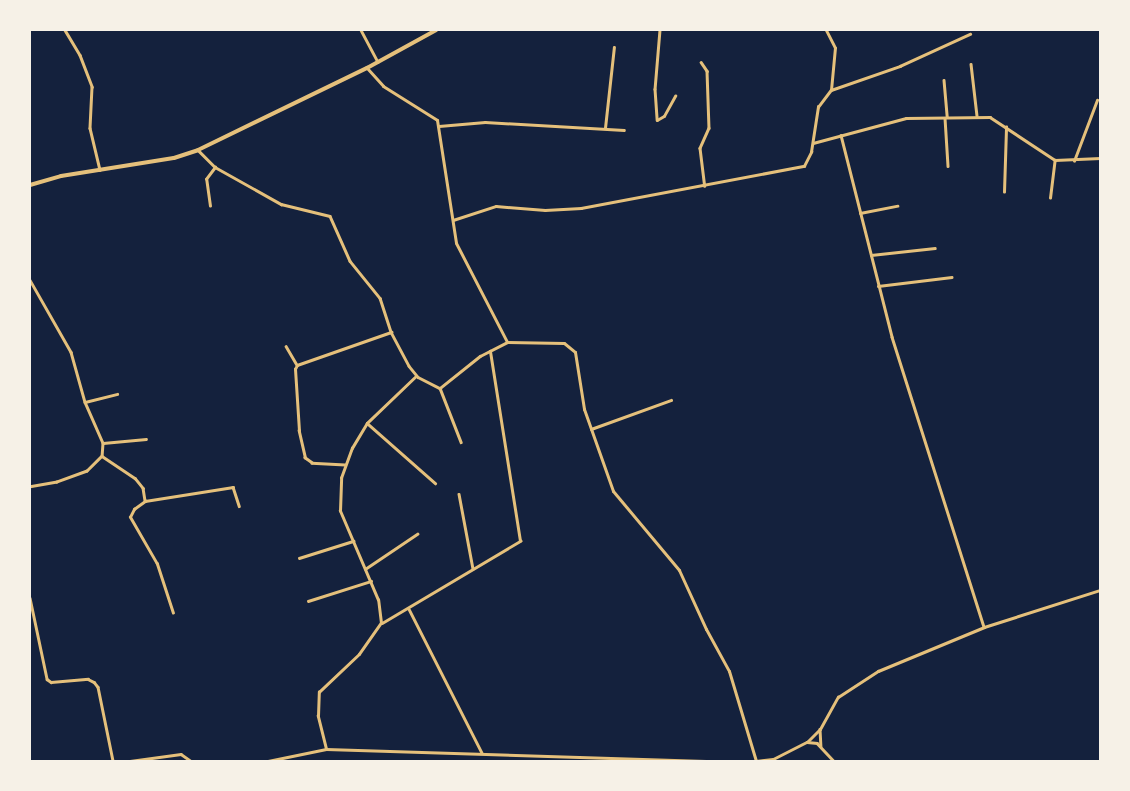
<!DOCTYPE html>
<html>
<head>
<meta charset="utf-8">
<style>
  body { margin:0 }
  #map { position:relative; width:1130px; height:791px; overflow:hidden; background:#14213d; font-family:"Crimson Pro",serif }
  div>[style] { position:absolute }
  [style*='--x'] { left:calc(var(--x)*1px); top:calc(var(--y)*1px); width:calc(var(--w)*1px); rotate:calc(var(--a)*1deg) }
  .minor>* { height:2.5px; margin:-1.25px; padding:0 1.25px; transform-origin:1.25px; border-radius:1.25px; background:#e5c07b }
  .tertiary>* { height:3px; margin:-1.5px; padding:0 1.5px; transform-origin:1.5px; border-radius:1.5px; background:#e5c07b }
  .primary>* { height:4px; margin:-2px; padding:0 2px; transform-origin:2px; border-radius:2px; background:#e5c07b }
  span { translate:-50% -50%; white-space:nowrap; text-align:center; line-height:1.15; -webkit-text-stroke:5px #f6f1e7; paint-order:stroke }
  .frame { position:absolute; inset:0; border:31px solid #f6f1e7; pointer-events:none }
</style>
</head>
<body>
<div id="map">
  <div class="minor">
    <i style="--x:65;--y:30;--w:29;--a:59"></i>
    <i style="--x:80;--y:55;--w:34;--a:69"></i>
    <i style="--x:92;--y:87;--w:41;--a:92.8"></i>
    <i style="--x:90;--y:128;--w:43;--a:76.6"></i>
    <i style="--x:361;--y:30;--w:36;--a:62"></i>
    <i style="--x:660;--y:30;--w:59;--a:94.8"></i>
    <i style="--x:655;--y:89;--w:31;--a:86"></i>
    <i style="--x:657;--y:120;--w:8;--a:-30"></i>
    <i style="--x:664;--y:116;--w:23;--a:-61"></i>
    <i style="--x:701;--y:62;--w:11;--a:56"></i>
    <i style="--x:707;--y:71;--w:57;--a:88"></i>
    <i style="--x:709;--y:128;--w:22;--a:114"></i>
    <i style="--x:700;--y:148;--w:38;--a:83"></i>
    <i style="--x:971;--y:64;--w:52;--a:83.4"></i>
    <i style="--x:944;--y:80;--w:37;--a:85"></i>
    <i style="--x:831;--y:90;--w:73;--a:-19.2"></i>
    <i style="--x:900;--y:66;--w:77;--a:-24.6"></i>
    <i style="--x:945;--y:118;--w:48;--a:86.4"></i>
    <i style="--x:439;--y:126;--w:46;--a:-5"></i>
    <i style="--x:485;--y:122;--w:139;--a:3.3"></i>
    <i style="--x:605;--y:128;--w:81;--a:-83.7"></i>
    <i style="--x:841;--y:135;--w:208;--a:75.8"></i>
    <i style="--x:892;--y:337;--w:304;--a:72.4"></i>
    <i style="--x:813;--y:143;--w:96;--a:-15"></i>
    <i style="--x:906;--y:118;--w:84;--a:-0.7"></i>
    <i style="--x:990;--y:117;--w:78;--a:33.5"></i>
    <i style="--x:1055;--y:160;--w:45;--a:-2.5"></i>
    <i style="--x:198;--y:150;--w:24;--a:45"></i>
    <i style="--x:215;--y:167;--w:76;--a:29.3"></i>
    <i style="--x:281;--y:204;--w:50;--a:13.8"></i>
    <i style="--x:330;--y:216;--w:49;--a:66"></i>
    <i style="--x:350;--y:261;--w:48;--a:51"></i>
    <i style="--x:380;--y:298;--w:36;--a:72"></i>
    <i style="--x:391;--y:332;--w:38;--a:62"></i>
    <i style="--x:409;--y:366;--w:14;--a:51"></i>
    <i style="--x:418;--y:377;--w:25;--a:27"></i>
    <i style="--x:440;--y:388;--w:58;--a:68.7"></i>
    <i style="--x:1074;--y:161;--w:65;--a:-69.3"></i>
    <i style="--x:1004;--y:192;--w:65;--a:-88.2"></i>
    <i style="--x:1050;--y:198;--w:38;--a:-83"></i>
    <i style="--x:210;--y:206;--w:27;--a:-98"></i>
    <i style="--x:206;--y:179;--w:15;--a:-53"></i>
    <i style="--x:860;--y:213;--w:38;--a:-11"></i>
    <i style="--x:453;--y:220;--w:45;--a:-18"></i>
    <i style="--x:496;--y:206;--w:49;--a:4.7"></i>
    <i style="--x:545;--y:210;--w:36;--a:-3"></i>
    <i style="--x:581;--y:208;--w:227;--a:-10.7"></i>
    <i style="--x:804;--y:166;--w:16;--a:-63"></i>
    <i style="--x:811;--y:152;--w:46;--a:-81.2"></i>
    <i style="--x:818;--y:107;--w:21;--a:-53"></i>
    <i style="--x:831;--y:90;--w:42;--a:-84.6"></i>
    <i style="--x:835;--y:48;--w:20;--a:-117"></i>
    <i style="--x:871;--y:255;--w:64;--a:-6.2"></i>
    <i style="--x:30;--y:280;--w:83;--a:60.3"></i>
    <i style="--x:71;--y:352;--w:52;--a:74.4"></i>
    <i style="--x:85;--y:402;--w:45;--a:66.3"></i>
    <i style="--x:103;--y:443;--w:13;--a:94"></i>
    <i style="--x:102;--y:456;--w:21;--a:135"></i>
    <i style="--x:87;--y:471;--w:32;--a:160"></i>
    <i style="--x:57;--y:482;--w:27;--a:170"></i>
    <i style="--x:878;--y:286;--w:74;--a:-7"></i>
    <i style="--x:286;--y:346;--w:22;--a:60"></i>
    <i style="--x:440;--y:388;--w:51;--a:-38.7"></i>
    <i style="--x:480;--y:356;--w:30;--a:-27"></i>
    <i style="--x:85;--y:402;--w:33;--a:-14"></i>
    <i style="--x:367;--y:423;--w:91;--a:41.4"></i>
    <i style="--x:591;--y:429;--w:85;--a:-19.9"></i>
    <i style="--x:103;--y:443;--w:43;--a:-5.3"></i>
    <i style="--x:102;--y:456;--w:40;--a:34"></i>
    <i style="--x:135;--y:478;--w:13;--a:51"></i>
    <i style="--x:143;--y:488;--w:13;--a:81"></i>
    <i style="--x:345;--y:465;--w:33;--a:-177"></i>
    <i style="--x:312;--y:463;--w:9;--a:-144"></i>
    <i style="--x:305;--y:458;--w:28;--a:-103"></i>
    <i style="--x:299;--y:431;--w:62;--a:-93.7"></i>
    <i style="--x:295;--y:369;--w:4;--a:-63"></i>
    <i style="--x:297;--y:365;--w:100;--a:-19.3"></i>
    <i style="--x:459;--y:494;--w:76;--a:79.4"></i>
    <i style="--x:299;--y:558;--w:57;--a:-17.5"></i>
    <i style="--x:365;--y:569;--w:63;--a:-33.9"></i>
    <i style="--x:30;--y:598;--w:83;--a:78.1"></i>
    <i style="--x:47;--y:679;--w:5;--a:37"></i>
    <i style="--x:51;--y:682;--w:37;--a:-5"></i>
    <i style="--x:88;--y:679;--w:7;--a:27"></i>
    <i style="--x:94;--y:682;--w:6;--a:51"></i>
    <i style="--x:98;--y:687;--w:76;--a:78.5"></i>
    <i style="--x:308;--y:601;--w:66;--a:-17.6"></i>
    <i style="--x:409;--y:609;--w:161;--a:63.1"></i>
    <i style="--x:173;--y:613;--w:52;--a:-108.1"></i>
    <i style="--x:157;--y:564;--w:54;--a:-119.9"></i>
    <i style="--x:130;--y:517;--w:9;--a:-63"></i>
    <i style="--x:134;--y:509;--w:14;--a:-36"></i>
    <i style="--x:145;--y:501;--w:89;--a:-9"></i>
    <i style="--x:233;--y:487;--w:20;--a:72"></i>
    <i style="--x:382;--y:623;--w:161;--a:-30.7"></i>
    <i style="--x:520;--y:541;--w:192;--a:-99"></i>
    <i style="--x:820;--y:729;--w:17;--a:87"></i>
    <i style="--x:807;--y:742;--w:10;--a:6"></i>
    <i style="--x:817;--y:743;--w:25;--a:47"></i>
    <i style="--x:326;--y:749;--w:34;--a:-104"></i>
    <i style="--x:318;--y:716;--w:24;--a:-88"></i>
    <i style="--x:319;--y:692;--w:55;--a:-43.5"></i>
    <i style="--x:359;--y:654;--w:38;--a:-55"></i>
    <i style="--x:381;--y:623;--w:23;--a:-97"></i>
    <i style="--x:378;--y:600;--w:97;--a:-113.1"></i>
    <i style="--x:340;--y:511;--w:33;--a:-88"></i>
    <i style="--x:341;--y:478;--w:32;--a:-70"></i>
    <i style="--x:352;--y:448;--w:29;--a:-59"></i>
    <i style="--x:367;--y:423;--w:68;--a:-43.8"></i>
    <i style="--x:130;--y:761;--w:51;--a:-7.8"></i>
    <i style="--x:181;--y:754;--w:12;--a:35"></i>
    <i style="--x:268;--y:761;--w:59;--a:-11.7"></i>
    <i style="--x:326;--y:749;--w:380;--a:1.8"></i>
  </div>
  <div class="tertiary">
    <i style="--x:367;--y:68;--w:24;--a:48"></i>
    <i style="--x:383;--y:86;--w:64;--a:32.2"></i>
    <i style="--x:437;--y:120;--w:124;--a:81.2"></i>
    <i style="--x:456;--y:243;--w:111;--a:62.7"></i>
    <i style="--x:507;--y:342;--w:57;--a:1"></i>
    <i style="--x:564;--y:343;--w:14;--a:39"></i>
    <i style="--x:575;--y:352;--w:58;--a:81"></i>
    <i style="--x:584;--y:409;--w:87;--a:70.5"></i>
    <i style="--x:613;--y:491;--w:103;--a:50.1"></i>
    <i style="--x:679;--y:570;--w:65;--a:65.4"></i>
    <i style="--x:706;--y:629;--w:48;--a:61.3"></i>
    <i style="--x:729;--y:671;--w:94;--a:73.3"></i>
    <i style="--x:756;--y:761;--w:17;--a:-7"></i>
    <i style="--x:773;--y:759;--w:38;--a:-27"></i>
    <i style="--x:807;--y:742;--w:18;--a:-45"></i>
    <i style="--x:820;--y:729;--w:37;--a:-61"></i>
    <i style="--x:838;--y:697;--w:48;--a:-33"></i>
    <i style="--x:878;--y:671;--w:115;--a:-22.5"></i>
    <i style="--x:984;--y:627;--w:122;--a:-17.7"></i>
  </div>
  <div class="primary">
    <i style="--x:30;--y:185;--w:32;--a:-16"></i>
    <i style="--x:61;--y:176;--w:114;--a:-9.1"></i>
    <i style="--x:174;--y:158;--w:25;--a:-18"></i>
    <i style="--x:198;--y:150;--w:188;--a:-25.9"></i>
    <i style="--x:367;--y:68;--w:79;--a:-28.8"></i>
  </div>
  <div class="frame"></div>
</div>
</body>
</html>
